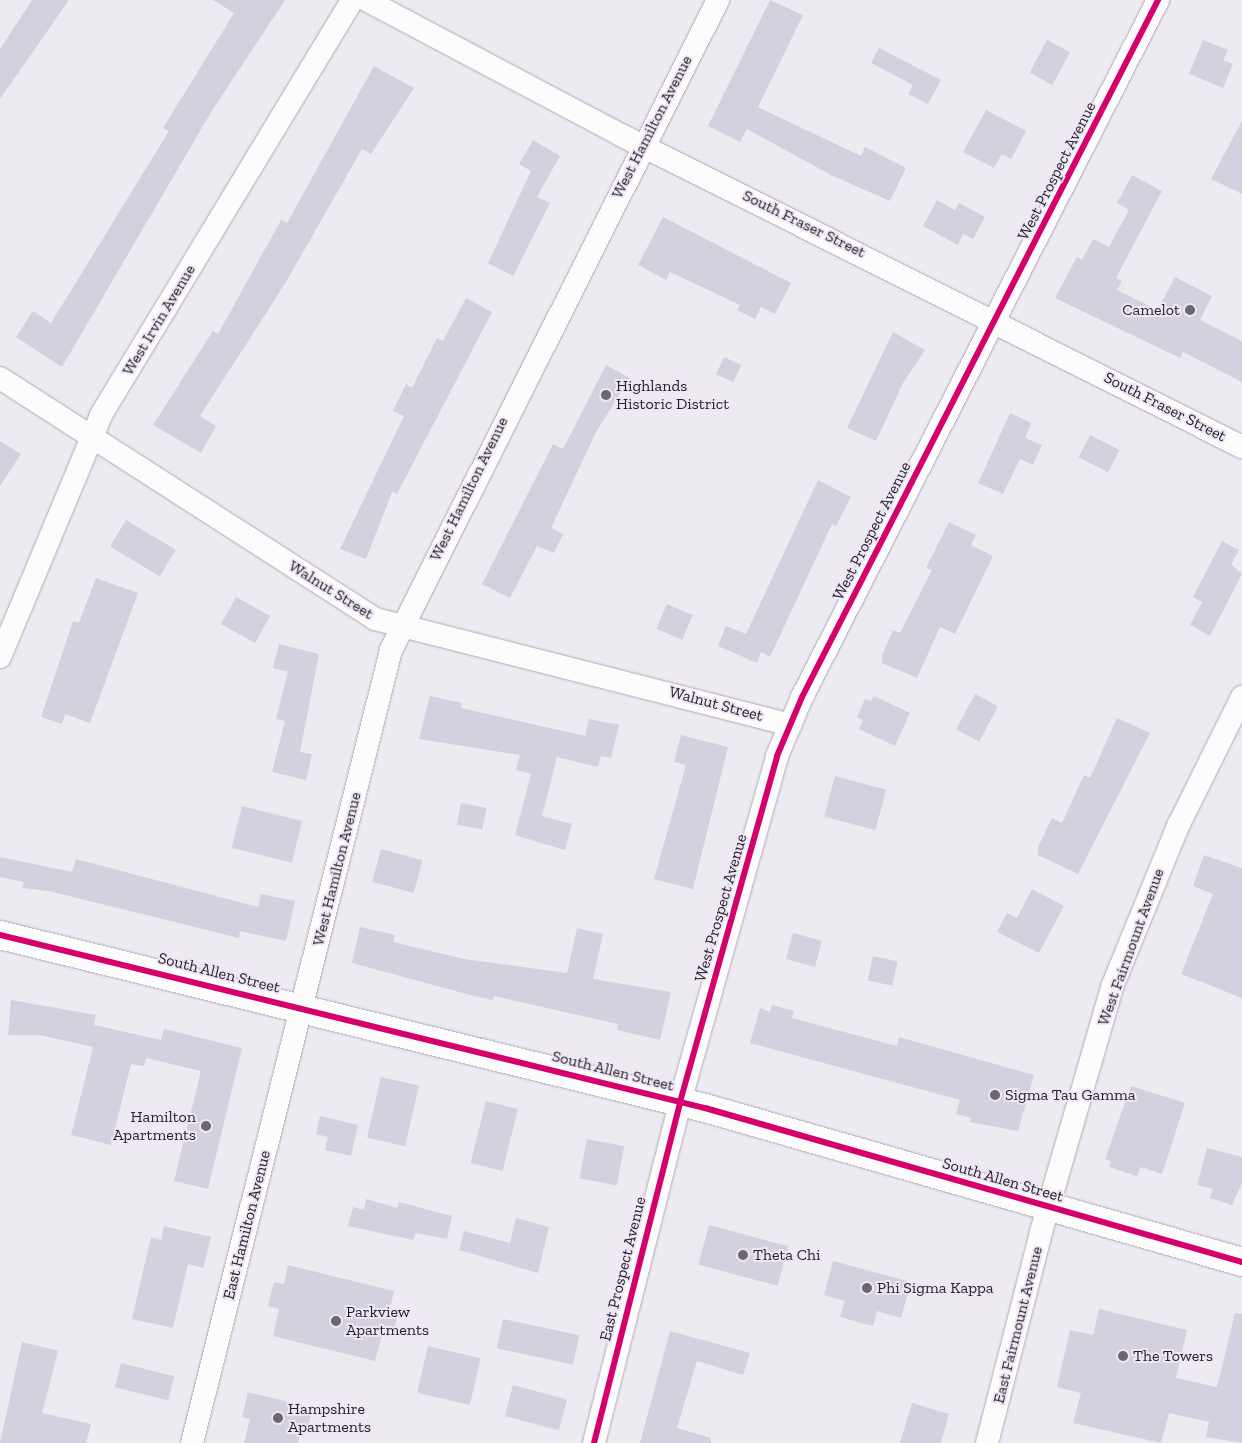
<!DOCTYPE html>
<html>
<head>
<meta charset="utf-8">
<style>
  body { margin:0 }
  #map { position:relative; width:1242px; height:1443px; overflow:hidden; background:#eeeaf2; font-family:"Zilla Slab",serif }
  div>[style] { position:absolute }
  [style*='--x'] { left:calc(var(--x)*1px); top:calc(var(--y)*1px); width:calc(var(--w)*1px); rotate:calc(var(--a)*1deg) }
  .building>* { inset:0; background:#d3d1de; transform-origin:0 0 }
  .roads { filter:drop-shadow(0 0 1px #aeabb1) drop-shadow(0 0 1px #aeabb1) }
  .minor>* { height:22px; margin:-11px; padding:0 11px; transform-origin:11px; border-radius:11px; background:#fcfcfd }
  .tertiary>* { height:28px; margin:-14px; padding:0 14px; transform-origin:14px; border-radius:14px; background:#fcfcfd }
  .cycleway>* { height:6px; margin:-3px; padding:0 3px; transform-origin:3px; border-radius:3px; background:#d6006c }
  .dots>* { width:14px; height:14px; translate:-50% -50%; box-sizing:border-box; border:2px solid #efe6f5; border-radius:50% }
  span { translate:-50% -50%; white-space:nowrap; text-align:center; line-height:1.15; -webkit-text-stroke:4px #efe6f5; paint-order:stroke }
  .street-label { font-size:16px; color:#252127 }
  .poi-label { font-size:16px; color:#252127 }
  .right { translate:-100% -50%; text-align:right }
  .left { translate:0 -50%; text-align:left }
</style>
</head>
<body>
<div id="map">
  <div class="building">
    <i style="clip-path:polygon(32px 0,69px 0,0 99px,0 49px)"></i>
    <i style="clip-path:polygon(213px 0,285px 0,213px 109px,62px 367px,16px 337px,33px 311px,51px 323px,169px 131px,163px 128px,234px 13px)"></i>
    <i style="clip-path:polygon(770px 0,803px 15px,758px 107px,861px 156px,865px 147px,906px 168px,890px 201px,833px 176px,747px 129px,740px 142px,708px 126px)"></i>
    <i style="left:1047px;top:40px;width:26px;height:37px;rotate:28deg"></i>
    <i style="clip-path:polygon(1203px 40px,1228px 50px,1223px 60px,1233px 64px,1223px 88px,1189px 74px)"></i>
    <i style="clip-path:polygon(879px 48px,941px 80px,928px 104px,908px 94px,913px 85px,871px 63px)"></i>
    <i style="clip-path:polygon(374px 66px,414px 88px,371px 154px,362px 149px,286px 282px,200px 416px,216px 426px,201px 453px,153px 425px,213px 331px,218px 334px,281px 220px,287px 223px)"></i>
    <i style="clip-path:polygon(986px 110px,1026px 131px,1011px 159px,1002px 154px,994px 168px,963px 152px)"></i>
    <i style="clip-path:polygon(1242px 121px,1242px 194px,1211px 179px)"></i>
    <i style="clip-path:polygon(533px 140px,560px 156px,537px 197px,550px 203px,513px 276px,488px 263px,531px 171px,519px 164px)"></i>
    <i style="clip-path:polygon(1132px 175px,1162px 191px,1116px 278px,1122px 281px,1117px 290px,1158px 310px,1175px 277px,1212px 296px,1200px 320px,1242px 341px,1242px 382px,1183px 352px,1180px 358px,1055px 298px,1077px 257px,1082px 260px,1093px 239px,1109px 247px,1129px 210px,1117px 203px)"></i>
    <i style="clip-path:polygon(937px 200px,955px 210px,959px 203px,985px 217px,973px 239px,963px 234px,958px 245px,923px 226px)"></i>
    <i style="clip-path:polygon(663px 217px,791px 283px,775px 314px,761px 307px,755px 319px,737px 310px,740px 305px,670px 272px,666px 280px,638px 265px)"></i>
    <i style="clip-path:polygon(466px 298px,492px 312px,397px 494px,392px 492px,366px 559px,340px 549px,404px 416px,393px 411px,406px 384px,412px 388px,437px 338px,443px 341px)"></i>
    <i style="clip-path:polygon(893px 332px,925px 350px,903px 383px,876px 441px,847px 428px)"></i>
    <i style="left:724px;top:357px;width:19px;height:19px;rotate:25deg"></i>
    <i style="clip-path:polygon(606px 365px,630px 378px,596px 432px,551px 528px,563px 534px,554px 553px,537px 546px,510px 598px,482px 584px,553px 444px,563px 449px)"></i>
    <i style="clip-path:polygon(1010px 413px,1031px 423px,1025px 438px,1042px 445px,1033px 465px,1020px 459px,1003px 494px,978px 483px)"></i>
    <i style="left:1090px;top:435px;width:33px;height:25px;rotate:27deg"></i>
    <i style="clip-path:polygon(0 441px,21px 454px,0 486px)"></i>
    <i style="clip-path:polygon(818px 480px,851px 497px,836px 526px,832px 524px,770px 657px,761px 652px,757px 663px,718px 646px,726px 626px,746px 634px)"></i>
    <i style="left:126px;top:520px;width:58px;height:31px;rotate:31deg"></i>
    <i style="clip-path:polygon(949px 522px,976px 535px,971px 545px,993px 556px,955px 634px,940px 627px,917px 678px,882px 663px,882px 655px,893px 630px,900px 633px,932px 570px,926px 568px)"></i>
    <i style="clip-path:polygon(1222px 541px,1239px 550px,1231px 564px,1242px 574px,1210px 636px,1190px 625px,1202px 602px,1193px 597px)"></i>
    <i style="clip-path:polygon(96px 578px,138px 593px,90px 723px,65px 714px,62px 724px,41px 717px,73px 621px,79px 623px)"></i>
    <i style="left:236px;top:597px;width:39px;height:31px;rotate:29deg"></i>
    <i style="left:667px;top:604px;width:28px;height:27px;rotate:23deg"></i>
    <i style="clip-path:polygon(279px 644px,319px 654px,300px 752px,312px 754px,306px 780px,272px 772px,285px 721px,276px 719px,288px 672px,273px 668px)"></i>
    <i style="left:975px;top:694px;width:26px;height:40px;rotate:28deg"></i>
    <i style="clip-path:polygon(430px 696px,462px 703px,461px 708px,585px 736px,589px 719px,619px 725px,611px 758px,601px 756px,598px 767px,557px 757px,542px 816px,572px 824px,565px 850px,515px 835px,531px 774px,516px 770px,520px 755px,419px 739px)"></i>
    <i style="clip-path:polygon(874px 696px,910px 713px,895px 746px,859px 729px,863px 720px,857px 717px,865px 699px,871px 701px)"></i>
    <i style="clip-path:polygon(1117px 718px,1150px 733px,1078px 874px,1038px 855px,1038px 847px,1052px 818px,1062px 823px,1084px 775px,1090px 778px)"></i>
    <i style="clip-path:polygon(681px 735px,728px 747px,693px 889px,654px 879px,686px 765px,674px 762px)"></i>
    <i style="left:835px;top:776px;width:53px;height:42px;rotate:15deg"></i>
    <i style="left:461px;top:803px;width:26px;height:22px;rotate:11deg"></i>
    <i style="left:242px;top:806px;width:62px;height:43px;rotate:14deg"></i>
    <i style="left:381px;top:849px;width:43px;height:34px;rotate:15deg"></i>
    <i style="clip-path:polygon(1204px 855px,1242px 868px,1242px 998px,1181px 974px,1213px 894px,1193px 886px)"></i>
    <i style="clip-path:polygon(0 857px,72px 872px,76px 859px,258px 907px,261px 894px,295px 901px,286px 941px,240px 931px,239px 938px,49px 891px,22px 888px,24px 882px,0 877px)"></i>
    <i style="clip-path:polygon(1032px 889px,1064px 906px,1039px 953px,997px 932px,1007px 913px,1017px 918px)"></i>
    <i style="clip-path:polygon(360px 927px,395px 935px,393px 942px,464px 959px,567px 973px,577px 928px,603px 934px,593px 979px,671px 992px,660px 1040px,617px 1030px,618px 1024px,494px 996px,493px 1000px,474px 996px,352px 963px)"></i>
    <i style="left:793px;top:933px;width:30px;height:27px;rotate:15deg"></i>
    <i style="left:873px;top:956px;width:25px;height:25px;rotate:12deg"></i>
    <i style="clip-path:polygon(11px 1000px,96px 1015px,94px 1025px,161px 1040px,164px 1029px,242px 1048px,208px 1189px,174px 1181px,201px 1071px,146px 1058px,144px 1066px,131px 1064px,111px 1145px,71px 1135px,93px 1047px,40px 1035px,8px 1035px)"></i>
    <i style="clip-path:polygon(772px 1005px,794px 1011px,792px 1018px,897px 1046px,899px 1037px,1034px 1075px,1018px 1131px,969px 1122px,971px 1118px,956px 1114px,960px 1100px,750px 1043px,760px 1008px,770px 1012px)"></i>
    <i style="left:381px;top:1077px;width:39px;height:62px;rotate:13deg"></i>
    <i style="clip-path:polygon(1131px 1086px,1185px 1103px,1162px 1174px,1140px 1167px,1137px 1176px,1109px 1167px,1111px 1161px,1105px 1159px)"></i>
    <i style="left:486px;top:1101px;width:33px;height:64px;rotate:14deg"></i>
    <i style="clip-path:polygon(320px 1116px,358px 1125px,351px 1156px,325px 1150px,328px 1137px,316px 1134px)"></i>
    <i style="left:587px;top:1139px;width:38px;height:40px;rotate:11deg"></i>
    <i style="clip-path:polygon(1207px 1148px,1242px 1157px,1242px 1183px,1232px 1205px,1210px 1198px,1213px 1189px,1197px 1185px)"></i>
    <i style="clip-path:polygon(366px 1199px,397px 1208px,399px 1202px,452px 1216px,447px 1239px,416px 1233px,413px 1240px,348px 1226px,353px 1207px,364px 1210px)"></i>
    <i style="clip-path:polygon(516px 1218px,549px 1227px,538px 1273px,459px 1250px,464px 1231px,510px 1243px)"></i>
    <i style="left:709px;top:1225px;width:82px;height:41px;rotate:15deg"></i>
    <i style="clip-path:polygon(164px 1226px,211px 1237px,203px 1268px,188px 1264px,173px 1328px,132px 1319px,151px 1237px,161px 1240px)"></i>
    <i style="clip-path:polygon(833px 1261px,911px 1282px,901px 1318px,877px 1311px,873px 1326px,840px 1317px,845px 1301px,824px 1295px)"></i>
    <i style="clip-path:polygon(288px 1265px,394px 1291px,390px 1309px,399px 1311px,393px 1333px,383px 1331px,375px 1361px,273px 1336px,279px 1309px,268px 1306px,274px 1282px,284px 1284px)"></i>
    <i style="clip-path:polygon(1099px 1309px,1187px 1330px,1176px 1378px,1217px 1387px,1235px 1313px,1242px 1314px,1242px 1443px,1206px 1437px,1209px 1422px,1169px 1413px,1161px 1443px,1073px 1423px,1081px 1393px,1057px 1387px,1070px 1330px,1093px 1335px)"></i>
    <i style="left:503px;top:1319px;width:78px;height:30px;rotate:12deg"></i>
    <i style="clip-path:polygon(670px 1331px,750px 1353px,743px 1375px,697px 1361px,677px 1428px,711px 1438px,711px 1443px,640px 1443px)"></i>
    <i style="clip-path:polygon(22px 1342px,58px 1351px,42px 1413px,91px 1424px,86px 1443px,0 1443px)"></i>
    <i style="left:428px;top:1346px;width:54px;height:48px;rotate:13deg"></i>
    <i style="left:121px;top:1363px;width:55px;height:25px;rotate:14deg"></i>
    <i style="left:513px;top:1385px;width:56px;height:32px;rotate:15deg"></i>
    <i style="clip-path:polygon(248px 1392px,313px 1408px,307px 1431px,301px 1430px,298px 1443px,244px 1443px,250px 1419px,242px 1417px)"></i>
    <i style="clip-path:polygon(912px 1403px,949px 1414px,941px 1443px,900px 1443px)"></i>
  </div>
  <div class="roads">
    <div class="minor">
      <i style="--x:366;--y:0;--w:289;--a:27.9"></i>
      <i style="--x:621;--y:135;--w:695;--a:26.68"></i>
      <i style="--x:0;--y:378;--w:446;--a:32.7"></i>
      <i style="--x:375;--y:619;--w:429;--a:14.3"></i>
      <i style="--x:0;--y:657;--w:262;--a:-67.3"></i>
      <i style="--x:101;--y:415;--w:485;--a:-58.8"></i>
      <i style="--x:192;--y:1443;--w:818;--a:-75.91"></i>
      <i style="--x:391;--y:650;--w:728;--a:-63.29"></i>
      <i style="--x:594;--y:1443;--w:352;--a:-75.8"></i>
      <i style="--x:680;--y:1102;--w:359;--a:-74.3"></i>
      <i style="--x:777;--y:756;--w:64;--a:-67"></i>
      <i style="--x:802;--y:697;--w:783;--a:-62.94"></i>
      <i style="--x:987;--y:1443;--w:218;--a:-75.6"></i>
      <i style="--x:1041;--y:1232;--w:255;--a:-73.8"></i>
      <i style="--x:1112;--y:987;--w:176;--a:-67.7"></i>
      <i style="--x:1179;--y:824;--w:142;--a:-63.6"></i>
    </div>
    <div class="tertiary">
      <i style="--x:0;--y:935;--w:726;--a:13.79"></i>
      <i style="--x:705;--y:1108;--w:559;--a:16"></i>
    </div>
  </div>
  <div class="cycleway">
    <i style="--x:0;--y:935;--w:726;--a:13.79"></i>
    <i style="--x:705;--y:1108;--w:559;--a:16"></i>
    <i style="--x:594;--y:1443;--w:352;--a:-75.8"></i>
    <i style="--x:680;--y:1102;--w:359;--a:-74.3"></i>
    <i style="--x:777;--y:756;--w:64;--a:-67"></i>
    <i style="--x:802;--y:697;--w:783;--a:-62.94"></i>
  </div>
  <div class="dots">
    <i style="left:1190px;top:310px;background:#6b676e"></i>
    <i style="left:606px;top:395px;background:#6b676e"></i>
    <i style="left:995px;top:1095px;background:#6b676e"></i>
    <i style="left:206px;top:1126px;background:#6b676e"></i>
    <i style="left:743px;top:1255px;background:#6b676e"></i>
    <i style="left:867px;top:1288px;background:#6b676e"></i>
    <i style="left:336px;top:1321px;background:#6b676e"></i>
    <i style="left:1123px;top:1356px;background:#6b676e"></i>
    <i style="left:278px;top:1418px;background:#6b676e"></i>
  </div>
  <div class="street-label">
    <span style="left:652px;top:127px;rotate:-63deg">West Hamilton Avenue</span>
    <span style="left:1057px;top:171px;rotate:-63deg">West Prospect Avenue</span>
    <span style="left:804px;top:224px;rotate:26deg">South Fraser Street</span>
    <span style="left:159px;top:320px;rotate:-59deg">West Irvin Avenue</span>
    <span style="left:1165px;top:407px;rotate:27deg">South Fraser Street</span>
    <span style="left:469px;top:489px;rotate:-64deg">West Hamilton Avenue</span>
    <span style="left:872px;top:531px;rotate:-63deg">West Prospect Avenue</span>
    <span style="left:331px;top:590px;rotate:32deg">Walnut Street</span>
    <span style="left:716px;top:704px;rotate:15deg">Walnut Street</span>
    <span style="left:337px;top:869px;rotate:-76deg">West Hamilton Avenue</span>
    <span style="left:721px;top:908px;rotate:-74deg">West Prospect Avenue</span>
    <span style="left:1131px;top:947px;rotate:-70deg">West Fairmount Avenue</span>
    <span style="left:219px;top:973px;rotate:14deg">South Allen Street</span>
    <span style="left:613px;top:1071px;rotate:14deg">South Allen Street</span>
    <span style="left:1003px;top:1180px;rotate:16deg">South Allen Street</span>
    <span style="left:247px;top:1225px;rotate:-76deg">East Hamilton Avenue</span>
    <span style="left:623px;top:1269px;rotate:-76deg">East Prospect Avenue</span>
    <span style="left:1018px;top:1325px;rotate:-76deg">East Fairmount Avenue</span>
  </div>
  <div class="poi-label">
    <span class="right" style="left:1180px;top:310px">Camelot</span>
    <span class="left" style="left:616px;top:395px">Highlands<br>Historic District</span>
    <span class="left" style="left:1005px;top:1095px">Sigma Tau Gamma</span>
    <span class="right" style="left:196px;top:1126px">Hamilton<br>Apartments</span>
    <span class="left" style="left:753px;top:1255px">Theta Chi</span>
    <span class="left" style="left:877px;top:1288px">Phi Sigma Kappa</span>
    <span class="left" style="left:346px;top:1321px">Parkview<br>Apartments</span>
    <span class="left" style="left:1133px;top:1356px">The Towers</span>
    <span class="left" style="left:288px;top:1418px">Hampshire<br>Apartments</span>
  </div>
</div>
</body>
</html>
